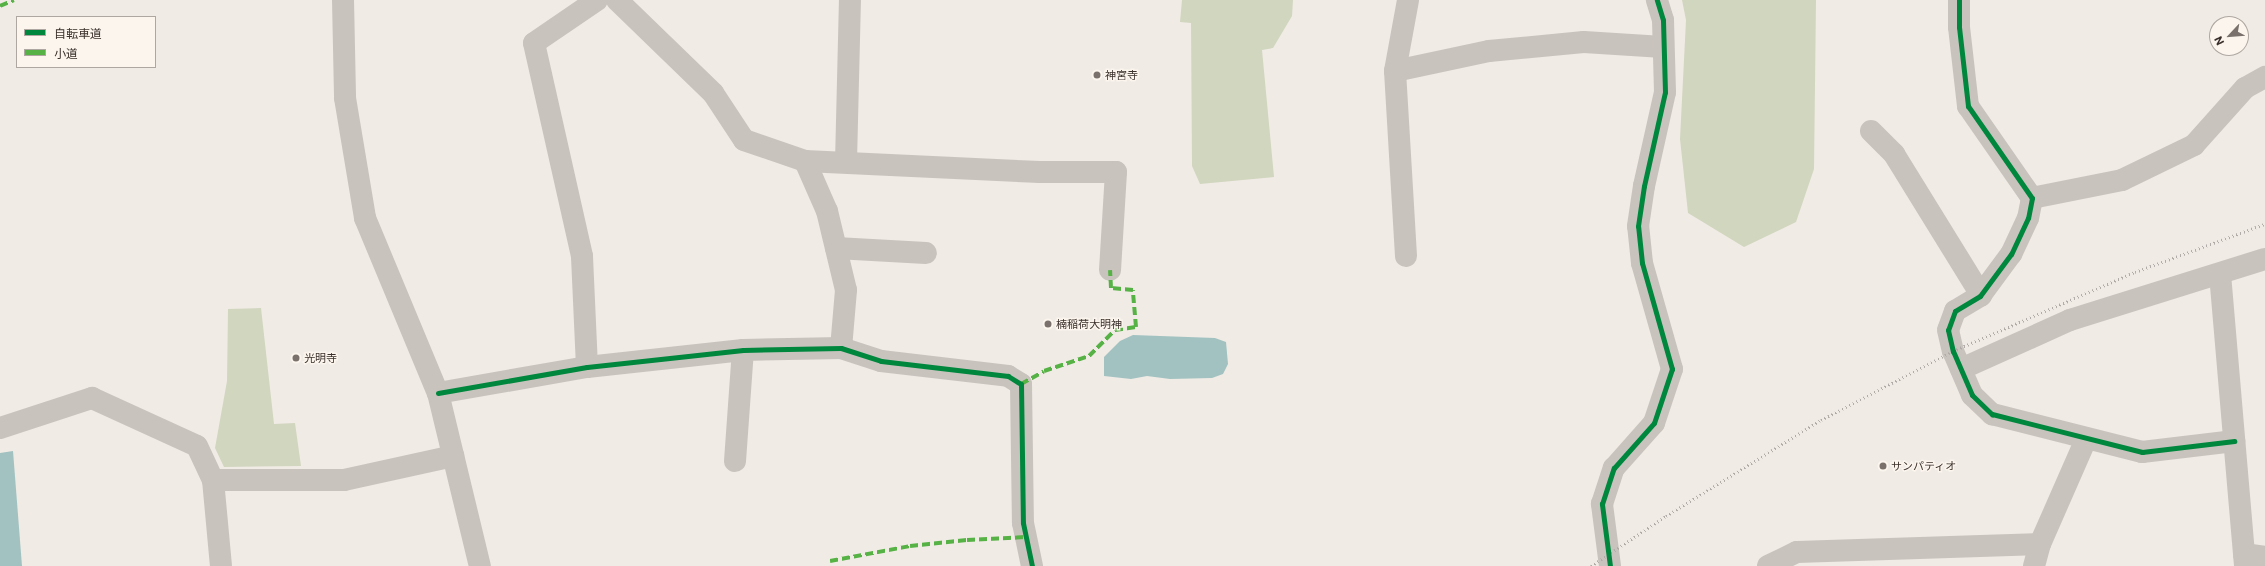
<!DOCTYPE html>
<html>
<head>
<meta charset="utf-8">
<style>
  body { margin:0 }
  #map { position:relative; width:2265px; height:566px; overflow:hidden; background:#f0ebe5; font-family:Commissioner,"Noto Sans JP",sans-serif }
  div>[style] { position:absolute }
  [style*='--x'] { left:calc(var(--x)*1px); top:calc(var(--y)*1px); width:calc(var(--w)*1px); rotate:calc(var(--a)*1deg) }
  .green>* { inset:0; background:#d1d6bf }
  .water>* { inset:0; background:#a1c2c1 }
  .minor>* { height:22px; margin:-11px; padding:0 11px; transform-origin:11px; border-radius:11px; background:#c9c3be }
  .rail>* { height:3px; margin-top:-1.5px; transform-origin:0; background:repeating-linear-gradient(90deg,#b1aca8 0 1px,transparent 0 4px) }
  .quiet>* { height:4px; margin-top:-2px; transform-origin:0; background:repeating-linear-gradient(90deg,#57b246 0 8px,transparent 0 12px) }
  .cycleway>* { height:5px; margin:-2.5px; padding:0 2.5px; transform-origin:2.5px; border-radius:2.5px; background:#00873e }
  .dots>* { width:11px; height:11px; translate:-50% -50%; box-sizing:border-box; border:2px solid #fbf5ee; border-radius:50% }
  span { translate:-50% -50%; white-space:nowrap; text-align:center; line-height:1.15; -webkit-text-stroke:3px #fbf5ee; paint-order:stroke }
  .poi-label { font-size:11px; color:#3b302b }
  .left { translate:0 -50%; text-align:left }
  .legend { position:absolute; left:16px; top:16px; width:140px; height:52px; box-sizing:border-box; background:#fbf5ee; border:1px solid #aea6a0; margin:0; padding:5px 7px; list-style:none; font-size:12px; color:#3b302b }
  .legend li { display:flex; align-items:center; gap:8px; height:20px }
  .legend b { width:20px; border:1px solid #aea6a0 }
  .north { position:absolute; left:2209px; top:16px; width:40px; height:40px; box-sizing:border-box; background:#fbf5ee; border:1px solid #aea6a0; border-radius:50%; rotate:244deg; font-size:11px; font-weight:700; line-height:16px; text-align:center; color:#3b302b }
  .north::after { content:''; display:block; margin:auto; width:14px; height:18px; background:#7a716c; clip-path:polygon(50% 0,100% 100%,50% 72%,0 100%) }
</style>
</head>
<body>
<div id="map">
  <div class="green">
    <i style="clip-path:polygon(1182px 0,1293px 0,1292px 16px,1273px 48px,1262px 50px,1274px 177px,1200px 184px,1192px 166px,1191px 23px,1180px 22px)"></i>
    <i style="clip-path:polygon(1682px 0,1816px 0,1814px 169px,1796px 222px,1744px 247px,1688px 213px,1680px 139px,1686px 20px)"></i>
    <i style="clip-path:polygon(261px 308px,274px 424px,295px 423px,301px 466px,224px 467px,215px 448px,227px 381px,228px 309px)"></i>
  </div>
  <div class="water">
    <i style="clip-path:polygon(1133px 335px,1215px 338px,1226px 342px,1228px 364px,1223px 374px,1212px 378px,1170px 379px,1147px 376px,1131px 379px,1104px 376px,1104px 357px,1120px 341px)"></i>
    <i style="clip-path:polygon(13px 451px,22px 566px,0 566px,0 453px)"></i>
  </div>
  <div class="minor">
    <i style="--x:343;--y:0;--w:98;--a:88.8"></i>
    <i style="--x:345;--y:98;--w:122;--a:80.5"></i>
    <i style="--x:365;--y:218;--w:190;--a:67.4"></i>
    <i style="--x:438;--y:393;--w:178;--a:76.4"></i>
    <i style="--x:617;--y:0;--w:134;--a:44.1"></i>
    <i style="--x:713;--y:93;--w:56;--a:56.6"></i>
    <i style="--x:744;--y:140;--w:65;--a:19"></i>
    <i style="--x:805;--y:161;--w:55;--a:66.3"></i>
    <i style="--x:827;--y:211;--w:81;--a:76.5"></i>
    <i style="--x:846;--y:290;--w:58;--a:94.9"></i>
    <i style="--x:1959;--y:0;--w:27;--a:90"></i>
    <i style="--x:1959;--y:27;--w:80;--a:83.5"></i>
    <i style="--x:1968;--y:106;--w:112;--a:55.2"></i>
    <i style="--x:2032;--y:198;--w:20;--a:101"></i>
    <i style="--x:2028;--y:218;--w:40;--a:115"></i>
    <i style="--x:2011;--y:254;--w:52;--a:126.4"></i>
    <i style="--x:1980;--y:296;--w:29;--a:149"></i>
    <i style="--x:1955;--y:311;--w:20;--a:110"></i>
    <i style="--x:1948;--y:330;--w:22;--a:77"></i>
    <i style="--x:1953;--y:351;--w:48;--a:66.6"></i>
    <i style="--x:1972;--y:395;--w:28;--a:44"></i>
    <i style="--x:1992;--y:414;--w:155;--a:14.2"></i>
    <i style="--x:2142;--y:452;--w:93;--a:-6.8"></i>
    <i style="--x:1395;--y:71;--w:96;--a:-12"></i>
    <i style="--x:1489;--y:51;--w:95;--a:-5.4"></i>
    <i style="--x:1584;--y:42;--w:79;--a:3.6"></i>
    <i style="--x:1871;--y:131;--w:33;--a:45"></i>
    <i style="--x:1894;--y:154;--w:166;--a:58.3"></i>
    <i style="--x:805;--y:161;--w:235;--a:2.7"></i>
    <i style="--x:1040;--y:172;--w:76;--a:0"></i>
    <i style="--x:1116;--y:172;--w:98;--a:93.5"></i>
    <i style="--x:846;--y:162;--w:162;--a:-88.6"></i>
    <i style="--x:2032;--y:198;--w:92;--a:-11.3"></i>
    <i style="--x:2122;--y:180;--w:80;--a:-25.9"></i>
    <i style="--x:2194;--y:145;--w:76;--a:-48.2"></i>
    <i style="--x:2245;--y:88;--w:23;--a:-29"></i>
    <i style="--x:836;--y:248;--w:90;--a:3.2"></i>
    <i style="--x:1406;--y:256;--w:185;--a:-93.4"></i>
    <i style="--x:1395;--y:71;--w:72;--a:-79.6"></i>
    <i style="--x:2220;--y:274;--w:293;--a:85.1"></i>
    <i style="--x:587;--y:367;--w:111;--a:-92.6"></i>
    <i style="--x:582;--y:256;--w:218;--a:-102.7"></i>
    <i style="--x:534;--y:43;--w:76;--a:-34.3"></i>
    <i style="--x:1961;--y:369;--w:120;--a:-24.2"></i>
    <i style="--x:2070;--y:320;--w:204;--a:-17.4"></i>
    <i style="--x:438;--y:393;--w:151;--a:-9.9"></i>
    <i style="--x:587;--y:367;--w:157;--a:-6.2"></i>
    <i style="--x:743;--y:350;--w:98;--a:-1.2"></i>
    <i style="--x:841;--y:348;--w:42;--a:18"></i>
    <i style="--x:881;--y:361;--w:128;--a:6.7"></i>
    <i style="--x:1008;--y:376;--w:15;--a:32"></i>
    <i style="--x:1021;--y:384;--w:139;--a:89.2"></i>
    <i style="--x:1023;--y:523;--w:44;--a:78.2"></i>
    <i style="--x:0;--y:428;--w:97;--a:-18.1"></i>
    <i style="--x:92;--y:398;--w:115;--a:24.6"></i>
    <i style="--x:197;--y:446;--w:38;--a:65"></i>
    <i style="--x:213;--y:480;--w:86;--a:84.7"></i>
    <i style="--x:735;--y:461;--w:111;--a:-85.9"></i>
    <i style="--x:213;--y:480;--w:131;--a:0"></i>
    <i style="--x:344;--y:480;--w:112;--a:-12.4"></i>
    <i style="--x:2244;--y:554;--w:21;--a:8"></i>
    <i style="--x:1610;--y:566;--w:63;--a:-97.4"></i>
    <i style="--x:1602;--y:504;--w:38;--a:-72"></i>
    <i style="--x:1614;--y:468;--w:60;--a:-48.4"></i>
    <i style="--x:1654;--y:423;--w:57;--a:-71.6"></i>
    <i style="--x:1672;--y:369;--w:110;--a:-105.8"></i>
    <i style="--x:1642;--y:263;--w:37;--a:-96"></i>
    <i style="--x:1638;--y:226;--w:40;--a:-81.5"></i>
    <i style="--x:1644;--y:186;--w:96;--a:-77.4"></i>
    <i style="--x:1665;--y:92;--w:72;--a:-91.6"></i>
    <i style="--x:1663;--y:20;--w:21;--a:-107"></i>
    <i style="--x:1768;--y:566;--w:32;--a:-26"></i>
    <i style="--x:1797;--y:552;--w:243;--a:-1.9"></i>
    <i style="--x:2034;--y:566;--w:23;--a:-75"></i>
    <i style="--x:2040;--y:544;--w:115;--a:-66.3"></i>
  </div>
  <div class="rail">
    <i style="--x:1591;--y:566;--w:90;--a:-33.7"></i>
    <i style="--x:1666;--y:516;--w:182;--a:-31.8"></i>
    <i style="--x:1821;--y:420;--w:149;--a:-27.6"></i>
    <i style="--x:1953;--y:351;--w:198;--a:-23.5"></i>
    <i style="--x:2135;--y:272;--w:139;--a:-20.3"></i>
  </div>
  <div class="quiet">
    <i style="--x:0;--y:6;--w:15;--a:-23"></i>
    <i style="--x:1021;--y:384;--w:26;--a:-29"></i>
    <i style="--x:1044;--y:371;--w:47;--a:-18.4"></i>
    <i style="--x:1089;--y:356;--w:37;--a:-45"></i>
    <i style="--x:1115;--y:330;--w:21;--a:-8"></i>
    <i style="--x:1136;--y:327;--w:37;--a:-95"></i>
    <i style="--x:1133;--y:290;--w:22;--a:-175"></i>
    <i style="--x:1111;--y:288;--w:18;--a:-93"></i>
    <i style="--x:830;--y:561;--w:81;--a:-10.6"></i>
    <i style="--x:910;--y:546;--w:57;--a:-6"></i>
    <i style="--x:967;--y:540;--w:59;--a:-2.9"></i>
  </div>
  <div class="cycleway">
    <i style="--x:1959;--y:0;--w:27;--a:90"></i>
    <i style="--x:1959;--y:27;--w:80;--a:83.5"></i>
    <i style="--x:1968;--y:106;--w:112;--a:55.2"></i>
    <i style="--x:2032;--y:198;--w:20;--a:101"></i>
    <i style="--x:2028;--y:218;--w:40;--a:115"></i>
    <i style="--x:2011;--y:254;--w:52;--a:126.4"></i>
    <i style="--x:1980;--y:296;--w:29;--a:149"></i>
    <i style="--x:1955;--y:311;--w:20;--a:110"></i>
    <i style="--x:1948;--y:330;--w:22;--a:77"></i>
    <i style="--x:1953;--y:351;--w:48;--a:66.6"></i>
    <i style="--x:1972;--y:395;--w:28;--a:44"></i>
    <i style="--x:1992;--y:414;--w:155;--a:14.2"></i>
    <i style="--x:2142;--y:452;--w:93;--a:-6.8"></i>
    <i style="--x:438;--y:393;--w:151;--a:-9.9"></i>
    <i style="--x:587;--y:367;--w:157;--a:-6.2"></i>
    <i style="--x:743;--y:350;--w:98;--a:-1.2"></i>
    <i style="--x:841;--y:348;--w:42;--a:18"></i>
    <i style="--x:881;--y:361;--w:128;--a:6.7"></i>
    <i style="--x:1008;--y:376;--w:15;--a:32"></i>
    <i style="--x:1021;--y:384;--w:139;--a:89.2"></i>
    <i style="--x:1023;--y:523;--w:44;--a:78.2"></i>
    <i style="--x:1610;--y:566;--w:63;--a:-97.4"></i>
    <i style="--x:1602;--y:504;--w:38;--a:-72"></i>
    <i style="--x:1614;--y:468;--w:60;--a:-48.4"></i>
    <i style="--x:1654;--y:423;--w:57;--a:-71.6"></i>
    <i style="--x:1672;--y:369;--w:110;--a:-105.8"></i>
    <i style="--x:1642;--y:263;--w:37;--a:-96"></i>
    <i style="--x:1638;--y:226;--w:40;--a:-81.5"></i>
    <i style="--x:1644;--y:186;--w:96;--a:-77.4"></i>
    <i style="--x:1665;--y:92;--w:72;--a:-91.6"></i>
    <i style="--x:1663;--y:20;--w:21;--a:-107"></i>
  </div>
  <div class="dots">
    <i style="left:1097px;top:75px;background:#7a716c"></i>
    <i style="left:1048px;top:324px;background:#7a716c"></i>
    <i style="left:296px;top:358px;background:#7a716c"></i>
    <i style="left:1883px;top:466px;background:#7a716c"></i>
  </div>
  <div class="poi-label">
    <span class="left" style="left:1105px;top:75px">神宮寺</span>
    <span class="left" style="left:1056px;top:324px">楠稲荷大明神</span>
    <span class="left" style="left:304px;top:358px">光明寺</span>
    <span class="left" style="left:1891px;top:466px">サンパティオ</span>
  </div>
  <ul class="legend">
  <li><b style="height:5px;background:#00873e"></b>自転車道</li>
  <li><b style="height:5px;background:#57b246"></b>小道</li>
  </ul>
  <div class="north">N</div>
</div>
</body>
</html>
